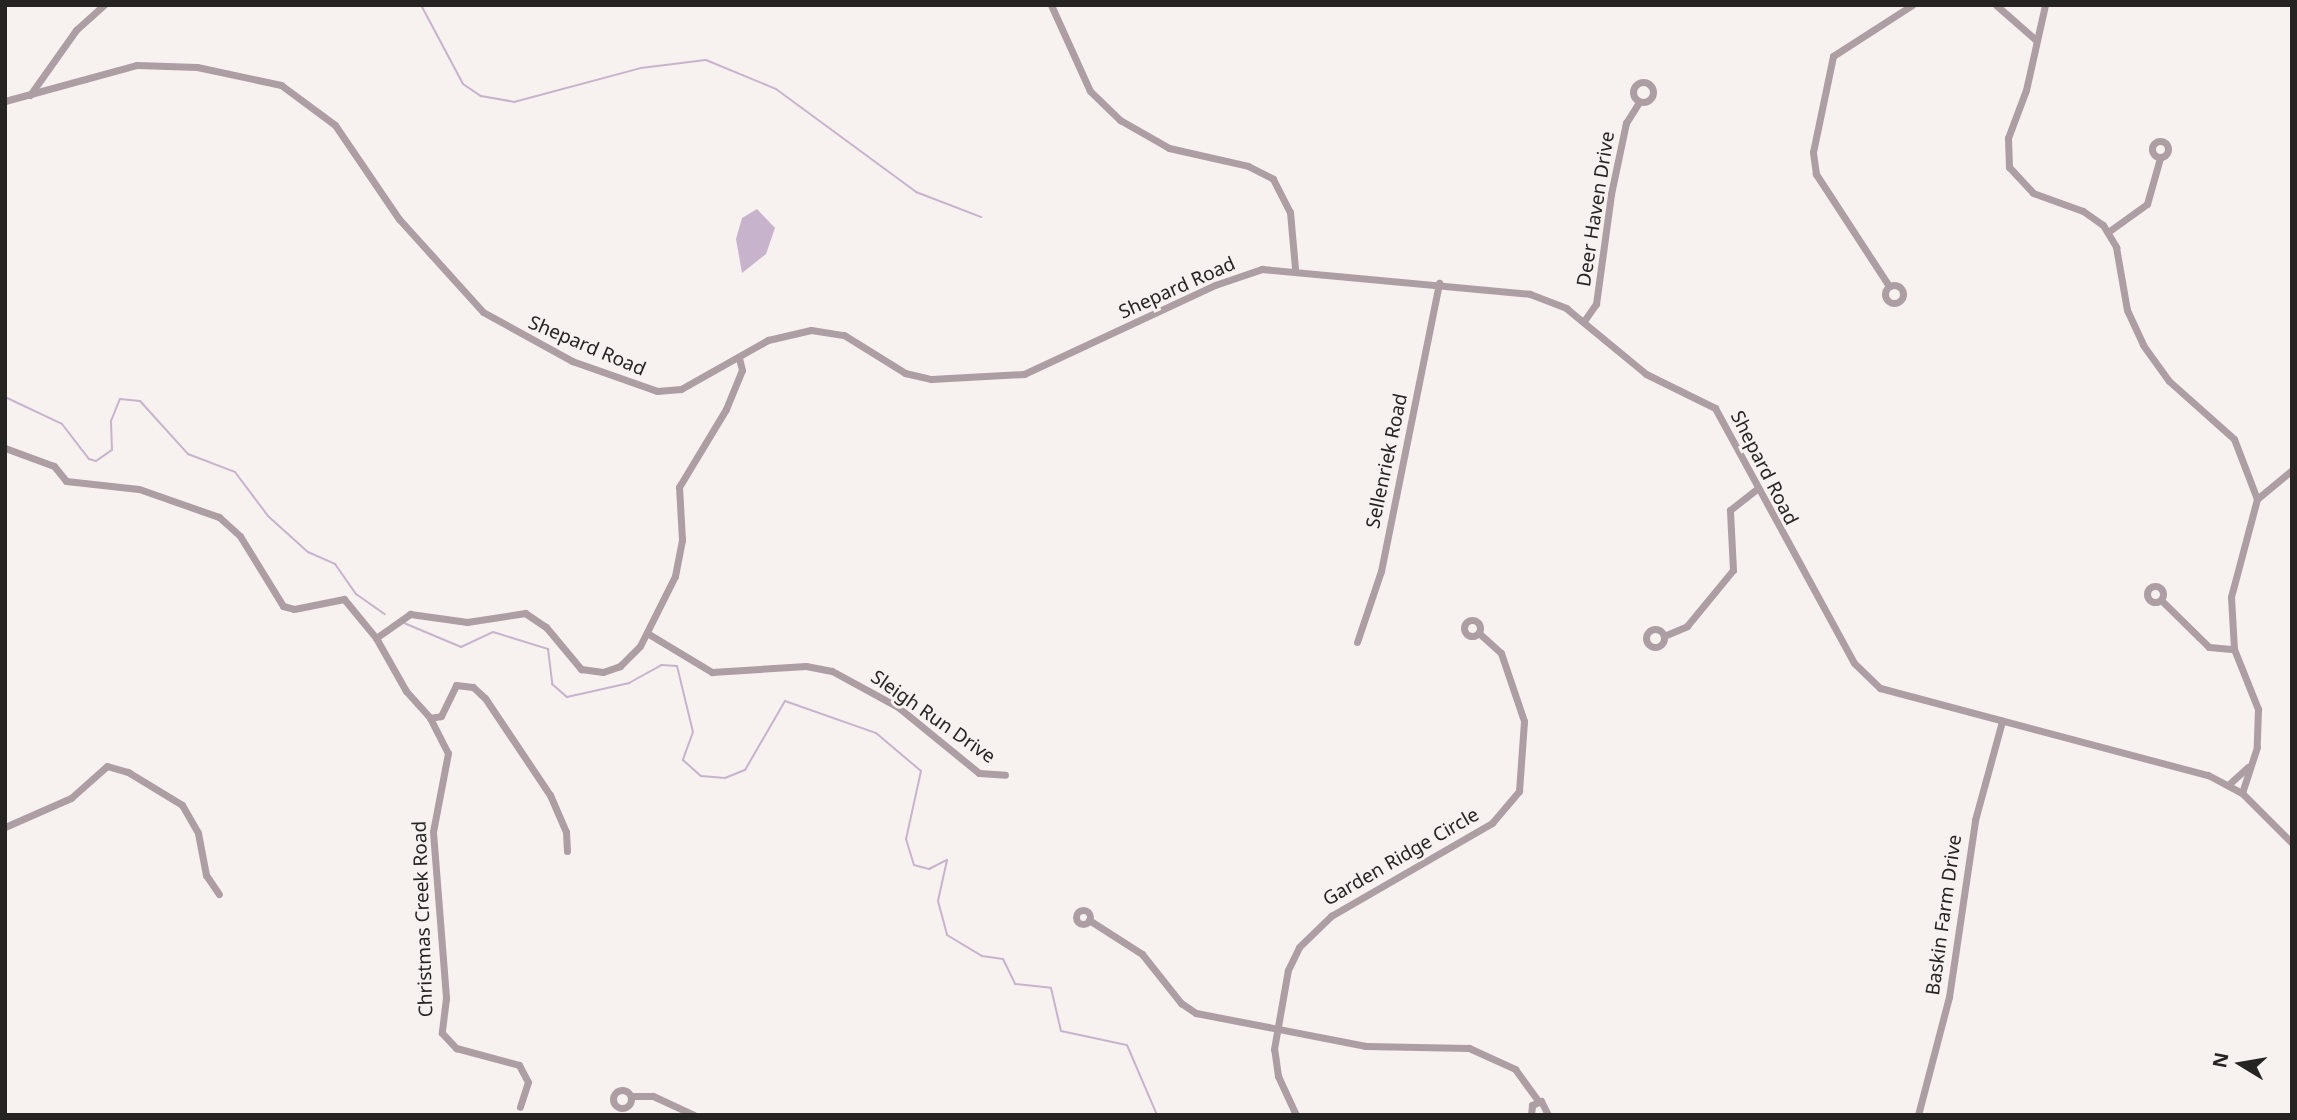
<!DOCTYPE html>
<html>
<head>
<meta charset="utf-8">
<style>
  body { margin:0 }
  #map { position:relative; width:2297px; height:1120px; overflow:hidden; background:#f7f1f0; font-family:"Noto Sans",sans-serif }
  div>[style] { position:absolute }
  [style*='--x'] { left:calc(var(--x)*1px); top:calc(var(--y)*1px); width:calc(var(--w)*1px); rotate:calc(var(--a)*1deg) }
  .water>* { inset:0; background:#c8b3cd }
  .stream>* { height:2px; margin:-1px; padding:0 1px; transform-origin:1px; border-radius:1px; background:#c8b3cd }
  .minor>* { height:7px; margin:-3.5px; padding:0 3.5px; transform-origin:3.5px; border-radius:3.5px; background:#ad9ea4 }
  .minor>.ring { margin:-3.5px; padding:0; box-sizing:content-box; background:none; border:7px solid #ad9ea4; border-radius:50% }
  span { translate:-50% -50%; white-space:nowrap; text-align:center; line-height:1.15; -webkit-text-stroke:6px #f7f1f0; paint-order:stroke }
  .street-label { font-size:19px; color:#262323 }
  .frame { position:absolute; inset:0; border:7px solid #262323; pointer-events:none }
  .north { position:absolute; left:2206px; top:1029px; width:70px; height:70px; -webkit-text-stroke:5px #f7f1f0; paint-order:stroke; rotate:281deg; font-size:19px; font-weight:700; line-height:28px; text-align:center; color:#262323 }
  .north::after { content:''; display:block; margin:auto; width:24px; height:32px; background:#262323; clip-path:polygon(50% 0,100% 100%,50% 72%,0 100%) }
</style>
</head>
<body>
<div id="map">
  <div class="water">
    <i style="clip-path:polygon(757px 209px,775px 228px,766px 254px,742px 273px,736px 239px,742px 218px)"></i>
  </div>
  <div class="stream">
    <i style="--x:421;--y:5;--w:89;--a:62"></i>
    <i style="--x:463;--y:84;--w:22;--a:34"></i>
    <i style="--x:481;--y:96;--w:34;--a:10"></i>
    <i style="--x:514;--y:102;--w:131;--a:-15"></i>
    <i style="--x:641;--y:68;--w:65;--a:-7"></i>
    <i style="--x:706;--y:60;--w:76;--a:22.5"></i>
    <i style="--x:776;--y:89;--w:174;--a:36.3"></i>
    <i style="--x:916;--y:192;--w:70;--a:21"></i>
    <i style="--x:5;--y:397;--w:63;--a:25.3"></i>
    <i style="--x:62;--y:424;--w:44;--a:52.4"></i>
    <i style="--x:89;--y:459;--w:7;--a:16"></i>
    <i style="--x:96;--y:461;--w:19;--a:-35"></i>
    <i style="--x:112;--y:450;--w:29;--a:-92"></i>
    <i style="--x:111;--y:421;--w:24;--a:-68"></i>
    <i style="--x:120;--y:399;--w:20;--a:6"></i>
    <i style="--x:140;--y:401;--w:72;--a:47.8"></i>
    <i style="--x:188;--y:454;--w:50;--a:21"></i>
    <i style="--x:235;--y:472;--w:55;--a:53.1"></i>
    <i style="--x:268;--y:516;--w:54;--a:42"></i>
    <i style="--x:308;--y:552;--w:30;--a:24"></i>
    <i style="--x:335;--y:564;--w:37;--a:55"></i>
    <i style="--x:356;--y:594;--w:35;--a:35"></i>
    <i style="--x:404;--y:623;--w:62;--a:22.8"></i>
    <i style="--x:461;--y:647;--w:35;--a:-25"></i>
    <i style="--x:493;--y:632;--w:58;--a:17.2"></i>
    <i style="--x:548;--y:649;--w:35;--a:83"></i>
    <i style="--x:552;--y:684;--w:20;--a:41"></i>
    <i style="--x:567;--y:697;--w:64;--a:-12.7"></i>
    <i style="--x:629;--y:683;--w:37;--a:-29"></i>
    <i style="--x:661;--y:665;--w:16;--a:4"></i>
    <i style="--x:677;--y:666;--w:68;--a:76.4"></i>
    <i style="--x:693;--y:732;--w:30;--a:110"></i>
    <i style="--x:683;--y:760;--w:24;--a:42"></i>
    <i style="--x:701;--y:776;--w:24;--a:5"></i>
    <i style="--x:725;--y:778;--w:22;--a:-22"></i>
    <i style="--x:745;--y:770;--w:80;--a:-59.9"></i>
    <i style="--x:785;--y:701;--w:96;--a:19.4"></i>
    <i style="--x:876;--y:733;--w:59;--a:40.2"></i>
    <i style="--x:921;--y:771;--w:70;--a:102.4"></i>
    <i style="--x:906;--y:839;--w:27;--a:73"></i>
    <i style="--x:914;--y:865;--w:16;--a:15"></i>
    <i style="--x:929;--y:869;--w:20;--a:-27"></i>
    <i style="--x:947;--y:860;--w:42;--a:102.4"></i>
    <i style="--x:938;--y:901;--w:35;--a:75"></i>
    <i style="--x:947;--y:935;--w:41;--a:31"></i>
    <i style="--x:982;--y:956;--w:21;--a:8"></i>
    <i style="--x:1003;--y:959;--w:28;--a:64"></i>
    <i style="--x:1015;--y:984;--w:36;--a:6"></i>
    <i style="--x:1051;--y:988;--w:44;--a:76.9"></i>
    <i style="--x:1061;--y:1031;--w:67;--a:12"></i>
    <i style="--x:1127;--y:1045;--w:76;--a:66.8"></i>
  </div>
  <div class="minor">
    <i style="--x:1051;--y:5;--w:94;--a:65.6"></i>
    <i style="--x:1090;--y:91;--w:42;--a:44"></i>
    <i style="--x:1120;--y:120;--w:56;--a:29.7"></i>
    <i style="--x:1169;--y:148;--w:81;--a:12.8"></i>
    <i style="--x:1248;--y:166;--w:28;--a:27"></i>
    <i style="--x:1273;--y:179;--w:37;--a:63"></i>
    <i style="--x:1290;--y:212;--w:56;--a:84.9"></i>
    <i style="--x:1996;--y:5;--w:53;--a:41.2"></i>
    <i style="--x:2045;--y:5;--w:87;--a:102.6"></i>
    <i style="--x:2026;--y:90;--w:51;--a:110.6"></i>
    <i style="--x:2008;--y:138;--w:29;--a:88"></i>
    <i style="--x:2009;--y:167;--w:35;--a:47"></i>
    <i style="--x:2033;--y:193;--w:53;--a:19.8"></i>
    <i style="--x:2083;--y:211;--w:24;--a:35"></i>
    <i style="--x:2103;--y:225;--w:26;--a:59"></i>
    <i style="--x:2116;--y:247;--w:64;--a:80.1"></i>
    <i style="--x:2127;--y:310;--w:38;--a:65"></i>
    <i style="--x:2143;--y:345;--w:44;--a:54.2"></i>
    <i style="--x:2169;--y:381;--w:87;--a:41.7"></i>
    <i style="--x:2234;--y:439;--w:64;--a:69"></i>
    <i style="--x:2257;--y:499;--w:101;--a:104.9"></i>
    <i style="--x:2231;--y:597;--w:52;--a:86.7"></i>
    <i style="--x:2234;--y:649;--w:65;--a:68.2"></i>
    <i style="--x:2258;--y:709;--w:38;--a:92"></i>
    <i style="--x:2257;--y:747;--w:48;--a:108.1"></i>
    <i class="ring" style="left:1633px;top:82px;width:13px;height:13px"></i>
    <i style="--x:30;--y:95;--w:80;--a:-54.7"></i>
    <i style="--x:76;--y:30;--w:38;--a:-42"></i>
    <i style="--x:5;--y:101;--w:137;--a:-15.3"></i>
    <i style="--x:137;--y:65;--w:60;--a:1.9"></i>
    <i style="--x:197;--y:67;--w:86;--a:12.1"></i>
    <i style="--x:281;--y:85;--w:67;--a:36.5"></i>
    <i style="--x:335;--y:125;--w:114;--a:55.8"></i>
    <i style="--x:399;--y:219;--w:125;--a:47.9"></i>
    <i style="--x:483;--y:312;--w:102;--a:28.8"></i>
    <i style="--x:572;--y:361;--w:90;--a:19.4"></i>
    <i style="--x:657;--y:391;--w:24;--a:-5"></i>
    <i style="--x:681;--y:389;--w:100;--a:-29.4"></i>
    <i style="--x:768;--y:340;--w:44;--a:-13.1"></i>
    <i style="--x:811;--y:330;--w:33;--a:9"></i>
    <i style="--x:844;--y:335;--w:72;--a:31.9"></i>
    <i style="--x:905;--y:373;--w:27;--a:13"></i>
    <i style="--x:931;--y:379;--w:93;--a:-3.1"></i>
    <i style="--x:1024;--y:374;--w:211;--a:-25"></i>
    <i style="--x:1215;--y:285;--w:50;--a:-18.8"></i>
    <i style="--x:1262;--y:269;--w:269;--a:5.3"></i>
    <i style="--x:1530;--y:294;--w:39;--a:21"></i>
    <i style="--x:1566;--y:308;--w:104;--a:39.5"></i>
    <i style="--x:1646;--y:374;--w:77;--a:26.2"></i>
    <i style="--x:1715;--y:408;--w:290;--a:61.4"></i>
    <i style="--x:1854;--y:663;--w:36;--a:44"></i>
    <i style="--x:1880;--y:688;--w:339;--a:14.9"></i>
    <i style="--x:2208;--y:775;--w:38;--a:28"></i>
    <i style="--x:2242;--y:793;--w:71;--a:45"></i>
    <i class="ring" style="left:2152px;top:141px;width:9px;height:9px"></i>
    <i style="--x:2108;--y:232;--w:48;--a:-35.7"></i>
    <i style="--x:2147;--y:204;--w:48;--a:-74.2"></i>
    <i class="ring" style="left:1885px;top:285px;width:11px;height:11px"></i>
    <i style="--x:1889;--y:286;--w:134;--a:-123.1"></i>
    <i style="--x:1816;--y:174;--w:22;--a:-98"></i>
    <i style="--x:1813;--y:152;--w:98;--a:-78.2"></i>
    <i style="--x:1833;--y:56;--w:94;--a:-32.8"></i>
    <i style="--x:1584;--y:321;--w:21;--a:-55"></i>
    <i style="--x:1596;--y:304;--w:111;--a:-82.2"></i>
    <i style="--x:1611;--y:194;--w:73;--a:-78.1"></i>
    <i style="--x:1626;--y:123;--w:25;--a:-58"></i>
    <i style="--x:5;--y:448;--w:52;--a:20.2"></i>
    <i style="--x:54;--y:466;--w:19;--a:51"></i>
    <i style="--x:66;--y:481;--w:73;--a:6.3"></i>
    <i style="--x:139;--y:489;--w:85;--a:19.3"></i>
    <i style="--x:219;--y:517;--w:28;--a:42"></i>
    <i style="--x:240;--y:536;--w:82;--a:58.4"></i>
    <i style="--x:283;--y:606;--w:11;--a:15"></i>
    <i style="--x:294;--y:609;--w:51;--a:-11.3"></i>
    <i style="--x:344;--y:599;--w:50;--a:50.6"></i>
    <i style="--x:376;--y:638;--w:42;--a:-35.2"></i>
    <i style="--x:410;--y:614;--w:58;--a:8"></i>
    <i style="--x:467;--y:622;--w:59;--a:-8.8"></i>
    <i style="--x:525;--y:613;--w:25;--a:34"></i>
    <i style="--x:546;--y:627;--w:55;--a:50.2"></i>
    <i style="--x:581;--y:669;--w:22;--a:8"></i>
    <i style="--x:603;--y:672;--w:18;--a:-19"></i>
    <i style="--x:620;--y:666;--w:28;--a:-45"></i>
    <i style="--x:640;--y:646;--w:78;--a:-63.4"></i>
    <i style="--x:675;--y:576;--w:37;--a:-79"></i>
    <i style="--x:682;--y:540;--w:53;--a:-93.2"></i>
    <i style="--x:679;--y:487;--w:91;--a:-58.9"></i>
    <i style="--x:726;--y:409;--w:42;--a:-67.7"></i>
    <i style="--x:742;--y:370;--w:12;--a:-104"></i>
    <i style="--x:2257;--y:499;--w:45;--a:-39.6"></i>
    <i class="ring" style="left:2147px;top:586px;width:9px;height:9px"></i>
    <i style="--x:2161;--y:600;--w:67;--a:44.4"></i>
    <i style="--x:2209;--y:647;--w:25;--a:5"></i>
    <i class="ring" style="left:1464px;top:620px;width:9px;height:9px"></i>
    <i class="ring" style="left:1646px;top:629px;width:11px;height:11px"></i>
    <i style="--x:647;--y:633;--w:76;--a:31"></i>
    <i style="--x:712;--y:672;--w:94;--a:-3.7"></i>
    <i style="--x:806;--y:666;--w:26;--a:11"></i>
    <i style="--x:832;--y:671;--w:75;--a:28.6"></i>
    <i style="--x:898;--y:707;--w:104;--a:39.2"></i>
    <i style="--x:979;--y:773;--w:26;--a:4"></i>
    <i style="--x:1664;--y:636;--w:25;--a:-23"></i>
    <i style="--x:1687;--y:626;--w:72;--a:-50.6"></i>
    <i style="--x:1733;--y:570;--w:60;--a:-92.9"></i>
    <i style="--x:1730;--y:510;--w:34;--a:-38"></i>
    <i style="--x:376;--y:638;--w:61;--a:60.5"></i>
    <i style="--x:406;--y:691;--w:36;--a:48"></i>
    <i style="--x:430;--y:718;--w:11;--a:-10"></i>
    <i style="--x:441;--y:716;--w:34;--a:-64"></i>
    <i style="--x:456;--y:685;--w:17;--a:7"></i>
    <i style="--x:473;--y:687;--w:16;--a:43"></i>
    <i style="--x:485;--y:698;--w:117;--a:56.2"></i>
    <i style="--x:550;--y:795;--w:40;--a:66.6"></i>
    <i style="--x:566;--y:832;--w:19;--a:87"></i>
    <i style="--x:1357;--y:642;--w:75;--a:-71.3"></i>
    <i style="--x:1381;--y:571;--w:294;--a:-78.6"></i>
    <i style="--x:430;--y:718;--w:39;--a:63"></i>
    <i style="--x:448;--y:753;--w:80;--a:100.8"></i>
    <i style="--x:433;--y:832;--w:167;--a:85.5"></i>
    <i style="--x:446;--y:998;--w:35;--a:97"></i>
    <i style="--x:442;--y:1033;--w:21;--a:47"></i>
    <i style="--x:456;--y:1048;--w:65;--a:15.1"></i>
    <i style="--x:519;--y:1065;--w:19;--a:62"></i>
    <i style="--x:528;--y:1082;--w:26;--a:108"></i>
    <i style="--x:2228;--y:785;--w:27;--a:-42"></i>
    <i style="--x:5;--y:827;--w:72;--a:-23.7"></i>
    <i style="--x:71;--y:798;--w:48;--a:-41.6"></i>
    <i style="--x:107;--y:766;--w:22;--a:16"></i>
    <i style="--x:128;--y:772;--w:63;--a:31.4"></i>
    <i style="--x:182;--y:805;--w:32;--a:60"></i>
    <i style="--x:198;--y:833;--w:43;--a:79.2"></i>
    <i style="--x:206;--y:875;--w:23;--a:56"></i>
    <i class="ring" style="left:1076px;top:910px;width:7px;height:7px"></i>
    <i style="--x:1089;--y:920;--w:63;--a:32.7"></i>
    <i style="--x:1142;--y:954;--w:63;--a:51.5"></i>
    <i style="--x:1181;--y:1003;--w:18;--a:34"></i>
    <i style="--x:1196;--y:1013;--w:173;--a:11"></i>
    <i style="--x:1366;--y:1046;--w:103;--a:1.1"></i>
    <i style="--x:1469;--y:1048;--w:51;--a:24.5"></i>
    <i style="--x:1515;--y:1069;--w:39;--a:54"></i>
    <i class="ring" style="left:613px;top:1090px;width:11px;height:11px"></i>
    <i style="--x:631;--y:1096;--w:22;--a:0"></i>
    <i style="--x:653;--y:1096;--w:45;--a:24.9"></i>
    <i style="--x:1296;--y:1115;--w:43;--a:-114.8"></i>
    <i style="--x:1278;--y:1076;--w:27;--a:-98"></i>
    <i style="--x:1274;--y:1049;--w:80;--a:-80"></i>
    <i style="--x:1288;--y:970;--w:25;--a:-64"></i>
    <i style="--x:1299;--y:947;--w:45;--a:-44.1"></i>
    <i style="--x:1331;--y:916;--w:186;--a:-30"></i>
    <i style="--x:1492;--y:823;--w:42;--a:-49.8"></i>
    <i style="--x:1519;--y:791;--w:70;--a:-85.9"></i>
    <i style="--x:1524;--y:721;--w:72;--a:-108.7"></i>
    <i style="--x:1501;--y:653;--w:30;--a:-138"></i>
    <i style="--x:1531;--y:1115;--w:10;--a:-84"></i>
    <i style="--x:1532;--y:1105;--w:10;--a:-24"></i>
    <i style="--x:1541;--y:1101;--w:16;--a:63"></i>
    <i style="--x:1918;--y:1115;--w:122;--a:-75.3"></i>
    <i style="--x:1949;--y:997;--w:179;--a:-81.6"></i>
    <i style="--x:1975;--y:820;--w:103;--a:-74.7"></i>
  </div>
  <div class="street-label">
    <span style="left:1596px;top:209px;rotate:-81deg">Deer Haven Drive</span>
    <span style="left:1177px;top:288px;rotate:-24deg">Shepard Road</span>
    <span style="left:587px;top:346px;rotate:23deg">Shepard Road</span>
    <span style="left:1387px;top:461px;rotate:-78deg">Sellenriek Road</span>
    <span style="left:1764px;top:468px;rotate:63deg">Shepard Road</span>
    <span style="left:933px;top:717px;rotate:35deg">Sleigh Run Drive</span>
    <span style="left:1401px;top:857px;rotate:-30deg">Garden Ridge Circle</span>
    <span style="left:1944px;top:915px;rotate:-82deg">Baskin Farm Drive</span>
    <span style="left:423px;top:919px;rotate:-92deg">Christmas Creek Road</span>
  </div>
  <div class="frame"></div>
  <div class="north">N</div>
</div>
</body>
</html>
